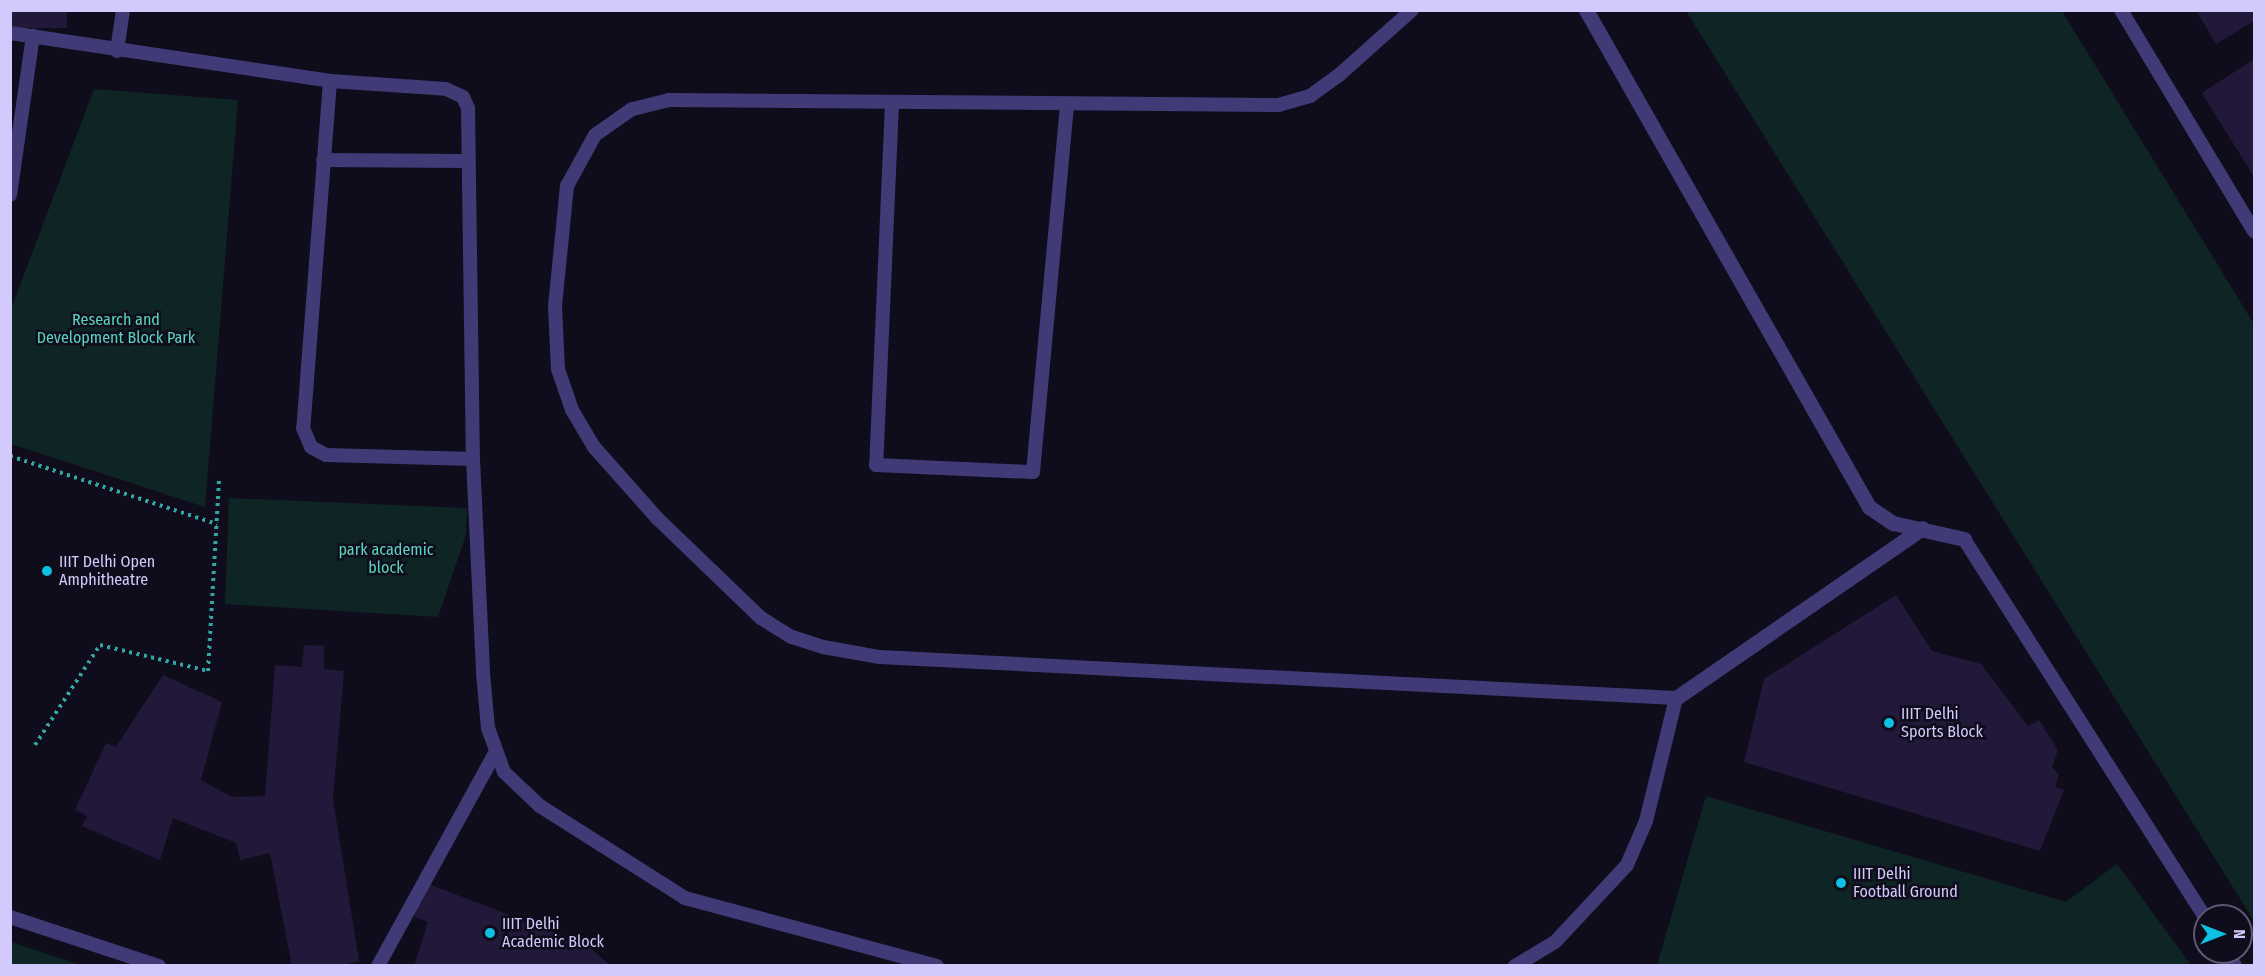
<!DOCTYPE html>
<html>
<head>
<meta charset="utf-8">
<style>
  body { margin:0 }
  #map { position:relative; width:2265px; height:976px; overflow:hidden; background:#0f0c1b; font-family:"Fira Sans Condensed",sans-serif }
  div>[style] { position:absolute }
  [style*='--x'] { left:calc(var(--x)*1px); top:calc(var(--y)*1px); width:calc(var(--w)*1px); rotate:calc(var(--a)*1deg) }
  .green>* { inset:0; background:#0f2424 }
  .building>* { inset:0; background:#22193a; transform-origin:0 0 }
  .path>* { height:4px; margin-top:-2px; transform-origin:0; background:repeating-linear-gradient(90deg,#34a5a5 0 3px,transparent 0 7.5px) }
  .lane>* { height:14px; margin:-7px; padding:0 7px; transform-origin:7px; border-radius:7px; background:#403a77 }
  .street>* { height:15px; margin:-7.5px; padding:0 7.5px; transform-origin:7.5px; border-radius:7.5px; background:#403a77 }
  .dots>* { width:16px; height:16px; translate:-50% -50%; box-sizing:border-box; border:3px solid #0f0c1b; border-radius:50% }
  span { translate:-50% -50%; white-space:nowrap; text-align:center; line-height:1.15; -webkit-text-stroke:5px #0f0c1b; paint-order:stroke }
  .park-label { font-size:16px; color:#5bd5be }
  .poi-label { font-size:16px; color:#d2c9fc }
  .left { translate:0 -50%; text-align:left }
  .frame { position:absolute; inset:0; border:12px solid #d2c9fc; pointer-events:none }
  .north { position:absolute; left:2193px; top:904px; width:60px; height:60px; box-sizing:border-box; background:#0f0c1b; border:2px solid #5d5875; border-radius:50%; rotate:90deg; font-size:16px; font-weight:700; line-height:24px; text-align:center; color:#d2c9fc }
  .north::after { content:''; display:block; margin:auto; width:21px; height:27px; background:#0ec0e2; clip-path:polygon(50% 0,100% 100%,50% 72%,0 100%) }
</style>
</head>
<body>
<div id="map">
  <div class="green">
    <i style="clip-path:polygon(1686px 11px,2062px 11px,2254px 324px,2254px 921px)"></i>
    <i style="clip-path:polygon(94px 89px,238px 100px,205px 507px,11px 444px,11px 309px)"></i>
    <i style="clip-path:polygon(229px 498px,467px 508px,466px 535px,438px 617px,225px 604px)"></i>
    <i style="clip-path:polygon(1706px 796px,2066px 902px,2117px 864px,2191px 965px,1657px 965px)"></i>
    <i style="clip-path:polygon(11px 942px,80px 965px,11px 965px)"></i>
  </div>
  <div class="building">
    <i style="left:12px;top:10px;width:55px;height:18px"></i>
    <i style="clip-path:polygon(2196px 10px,2254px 10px,2254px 21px,2216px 44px)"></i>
    <i style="clip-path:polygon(2254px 59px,2254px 177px,2202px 93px)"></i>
    <i style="clip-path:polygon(1896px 595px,1932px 651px,1981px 664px,2028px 726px,2039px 720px,2058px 750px,2052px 767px,2059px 775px,2055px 787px,2064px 790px,2040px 851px,1744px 762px,1764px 679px)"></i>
    <i style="clip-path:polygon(304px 645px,324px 646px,324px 669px,344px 671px,333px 799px,359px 961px,340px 966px,292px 966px,270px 853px,240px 860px,236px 843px,173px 818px,160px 860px,82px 826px,87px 816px,75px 810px,106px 743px,116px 747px,163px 675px,222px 702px,201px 780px,232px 797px,265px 796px,275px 665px,302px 667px)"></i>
    <i style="clip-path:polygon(426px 883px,587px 945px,611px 966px,414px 966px,428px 922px,414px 916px)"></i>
  </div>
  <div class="path">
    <i style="--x:10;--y:456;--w:218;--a:18.2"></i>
    <i style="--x:35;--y:745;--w:119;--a:-57"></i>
    <i style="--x:100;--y:645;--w:111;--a:13.5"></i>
    <i style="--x:208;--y:671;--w:191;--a:-86.7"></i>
  </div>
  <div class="lane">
    <i style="--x:1412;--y:10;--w:98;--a:138.3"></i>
    <i style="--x:1339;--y:75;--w:36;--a:144"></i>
    <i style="--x:1310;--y:96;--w:32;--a:164"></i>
    <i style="--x:1279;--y:105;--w:610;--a:-179.53"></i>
    <i style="--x:669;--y:100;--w:38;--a:166"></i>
    <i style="--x:632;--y:109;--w:45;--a:144.9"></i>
    <i style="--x:595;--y:135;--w:58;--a:118.8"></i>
    <i style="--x:567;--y:186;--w:121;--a:95.7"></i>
    <i style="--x:555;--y:306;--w:63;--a:87.3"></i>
    <i style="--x:558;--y:369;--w:43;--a:71.1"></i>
    <i style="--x:572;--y:410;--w:43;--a:59.3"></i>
    <i style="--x:594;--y:447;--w:96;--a:48.4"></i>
    <i style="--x:658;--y:519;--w:143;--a:43.9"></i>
    <i style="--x:761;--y:618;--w:36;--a:32"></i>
    <i style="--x:792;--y:637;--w:33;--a:18"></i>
    <i style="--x:823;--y:647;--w:58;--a:10"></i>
    <i style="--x:880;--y:657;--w:797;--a:2.95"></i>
    <i style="--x:1676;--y:698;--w:127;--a:103.7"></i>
    <i style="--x:1646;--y:821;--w:48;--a:113.4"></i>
    <i style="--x:1627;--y:865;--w:105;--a:133.1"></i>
    <i style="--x:1555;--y:942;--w:47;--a:149"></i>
    <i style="--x:2121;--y:10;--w:258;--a:59"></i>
    <i style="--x:10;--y:33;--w:324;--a:8.5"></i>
    <i style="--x:330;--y:81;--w:116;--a:3.9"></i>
    <i style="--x:446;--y:89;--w:19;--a:25"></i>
    <i style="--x:463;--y:97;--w:12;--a:66"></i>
    <i style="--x:468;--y:108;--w:351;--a:89.2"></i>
    <i style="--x:473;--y:459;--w:214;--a:87.3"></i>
    <i style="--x:483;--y:673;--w:55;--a:84.8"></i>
    <i style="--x:488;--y:728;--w:47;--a:70"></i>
    <i style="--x:504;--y:772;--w:50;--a:43.4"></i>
    <i style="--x:540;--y:806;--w:172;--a:32.4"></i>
    <i style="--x:685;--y:898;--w:261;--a:15.1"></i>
    <i style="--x:117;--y:51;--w:41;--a:-81.7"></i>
    <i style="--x:330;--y:81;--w:348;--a:94.4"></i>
    <i style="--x:303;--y:428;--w:21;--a:67"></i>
    <i style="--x:311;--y:447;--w:17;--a:28"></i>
    <i style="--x:326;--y:455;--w:147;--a:1.6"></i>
    <i style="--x:892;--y:103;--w:362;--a:92.5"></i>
    <i style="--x:876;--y:465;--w:157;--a:2.6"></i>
    <i style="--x:1033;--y:472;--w:368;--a:-84.7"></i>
    <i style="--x:323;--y:160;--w:144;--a:0.4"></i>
    <i style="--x:10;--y:195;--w:161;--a:-81.8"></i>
    <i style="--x:1964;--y:539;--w:448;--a:57.5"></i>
    <i style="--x:10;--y:917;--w:157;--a:18.2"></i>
    <i style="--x:2227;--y:952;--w:16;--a:60"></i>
    <i style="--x:378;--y:966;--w:243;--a:-61.2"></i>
  </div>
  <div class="street">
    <i style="--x:1586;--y:10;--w:572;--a:60.34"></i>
    <i style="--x:1869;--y:507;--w:29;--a:34"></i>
    <i style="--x:1893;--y:523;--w:73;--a:12.7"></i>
    <i style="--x:1676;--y:698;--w:299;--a:-34.6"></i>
  </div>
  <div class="dots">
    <i style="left:47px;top:571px;background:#0ec0e2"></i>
    <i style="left:1889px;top:723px;background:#0ec0e2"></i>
    <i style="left:1841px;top:883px;background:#0ec0e2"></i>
    <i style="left:490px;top:933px;background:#0ec0e2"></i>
  </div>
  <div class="park-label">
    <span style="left:116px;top:329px">Research and<br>Development Block Park</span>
    <span style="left:386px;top:559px">park academic<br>block</span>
  </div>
  <div class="poi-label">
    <span class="left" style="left:59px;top:571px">IIIT Delhi Open<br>Amphitheatre</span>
    <span class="left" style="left:1901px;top:723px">IIIT Delhi<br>Sports Block</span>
    <span class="left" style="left:1853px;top:883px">IIIT Delhi<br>Football Ground</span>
    <span class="left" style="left:502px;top:933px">IIIT Delhi<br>Academic Block</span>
  </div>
  <div class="frame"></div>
  <div class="north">N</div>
</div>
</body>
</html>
